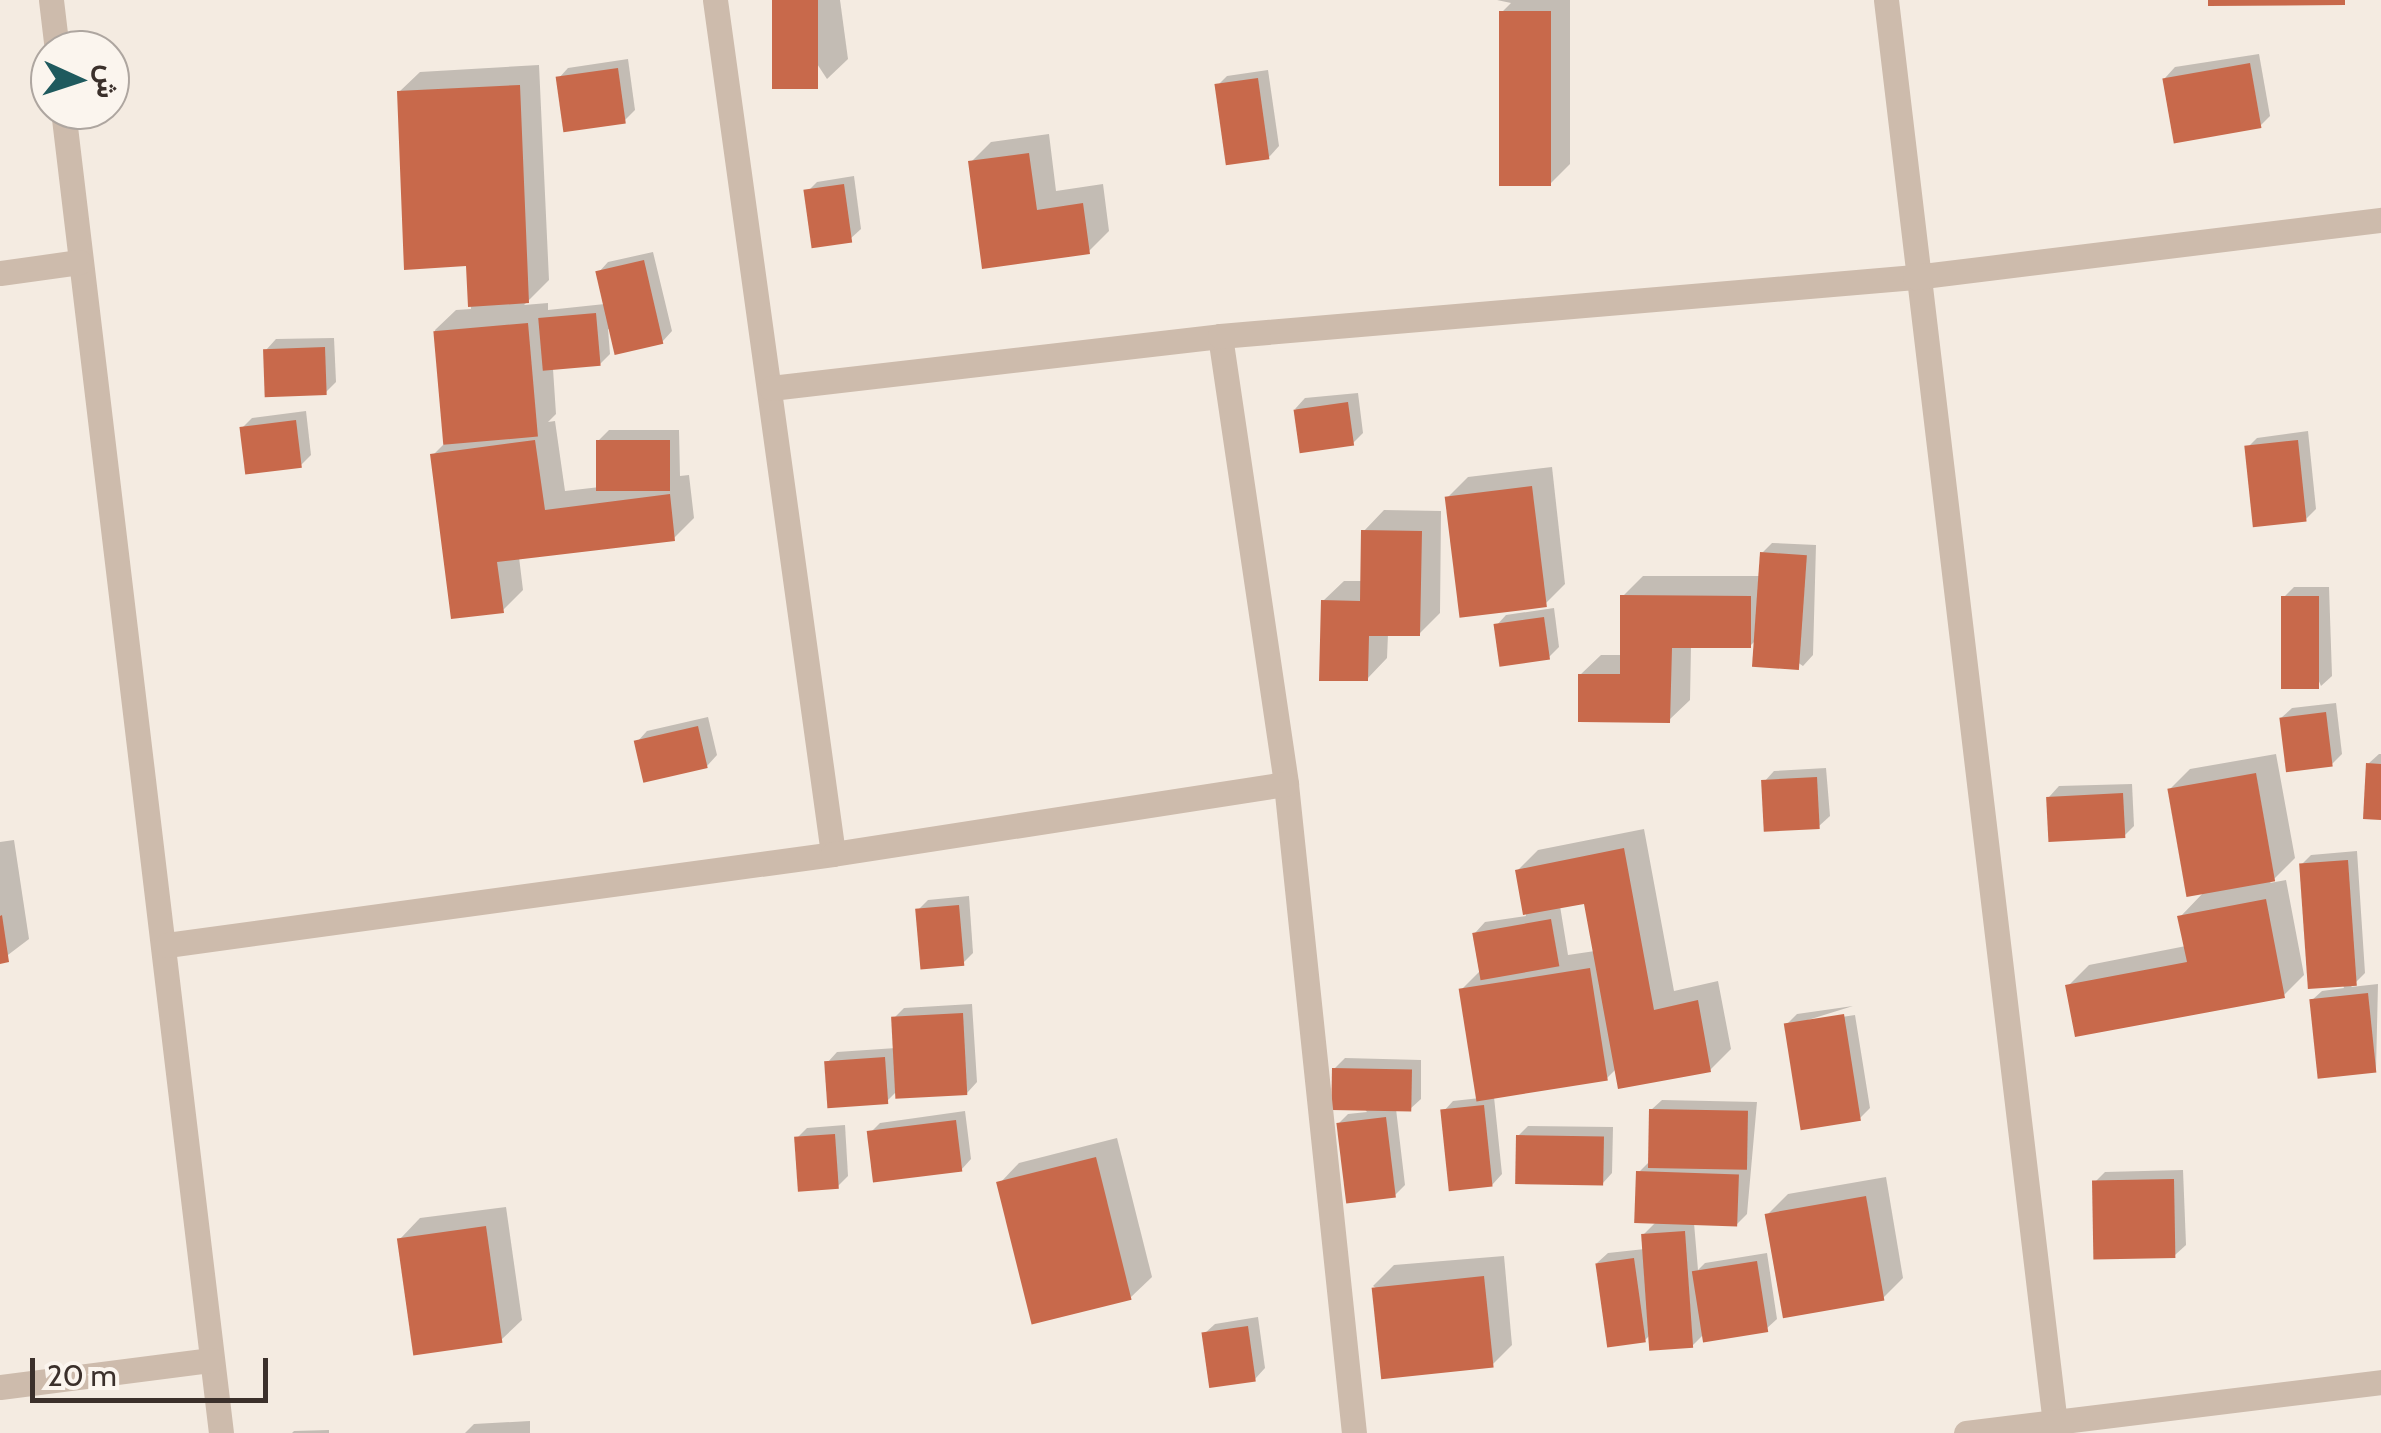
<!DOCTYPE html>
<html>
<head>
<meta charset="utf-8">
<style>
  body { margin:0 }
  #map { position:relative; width:2381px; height:1433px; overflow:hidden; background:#f4ebe1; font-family:Cabin,Vazirmatn,sans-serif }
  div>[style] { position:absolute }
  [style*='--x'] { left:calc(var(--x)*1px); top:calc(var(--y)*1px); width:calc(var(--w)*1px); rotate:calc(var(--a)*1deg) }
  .shadow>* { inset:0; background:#0003 }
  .building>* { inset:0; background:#c8694b; transform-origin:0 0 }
  .minor>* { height:25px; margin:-12.5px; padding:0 12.5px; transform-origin:12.5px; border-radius:12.5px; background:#cdbbac }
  span { translate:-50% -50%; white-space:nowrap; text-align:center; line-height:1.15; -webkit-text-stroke:8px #fbf5ee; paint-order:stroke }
  .north { position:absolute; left:30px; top:30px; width:100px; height:100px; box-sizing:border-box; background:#fbf5ee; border:2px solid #aea6a0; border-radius:50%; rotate:93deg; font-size:28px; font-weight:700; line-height:40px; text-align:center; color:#3b302b }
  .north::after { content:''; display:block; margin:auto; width:35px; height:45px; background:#1f5a5e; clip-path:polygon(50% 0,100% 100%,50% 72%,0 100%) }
  .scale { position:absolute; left:30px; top:1358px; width:238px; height:45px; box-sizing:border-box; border:5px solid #3b302b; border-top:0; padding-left:12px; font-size:30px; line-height:35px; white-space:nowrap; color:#3b302b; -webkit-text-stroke:8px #fbf5ee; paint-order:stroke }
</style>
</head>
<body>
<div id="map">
  <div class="shadow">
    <i style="clip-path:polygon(775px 0,840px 0,848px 59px,827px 79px)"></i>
    <i style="clip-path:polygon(1497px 0,1570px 0,1570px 164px,1550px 184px,1502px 12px,1511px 3px)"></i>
    <i style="clip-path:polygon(2259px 54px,2270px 116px,2260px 126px,2165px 78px,2175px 67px)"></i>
    <i style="clip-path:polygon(628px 59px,635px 110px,625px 120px,558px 79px,568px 68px)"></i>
    <i style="clip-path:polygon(539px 65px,549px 280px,524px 305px,548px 303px,548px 310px,605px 304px,598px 273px,608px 262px,653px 252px,672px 331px,662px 342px,608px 329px,610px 354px,600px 364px,553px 369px,556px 414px,548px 422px,555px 421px,565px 491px,600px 487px,598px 441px,609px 430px,679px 430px,680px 476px,689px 475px,694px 518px,674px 538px,519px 557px,523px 590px,503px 610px,433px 455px,444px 444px,435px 330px,456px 310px,471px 309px,469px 264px,399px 92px,420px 72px)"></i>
    <i style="clip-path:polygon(1268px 70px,1279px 146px,1269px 157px,1217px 86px,1227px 76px)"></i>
    <i style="clip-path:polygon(1049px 134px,1056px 191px,1103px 184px,1109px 231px,1088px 252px,971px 162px,991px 142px)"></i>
    <i style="clip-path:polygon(854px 176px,861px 229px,850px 239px,807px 192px,817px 182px)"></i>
    <i style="clip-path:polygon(334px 338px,336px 382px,326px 392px,266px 350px,276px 339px)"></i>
    <i style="clip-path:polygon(1358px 393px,1363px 433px,1353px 443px,1295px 409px,1305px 398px)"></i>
    <i style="clip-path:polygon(306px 411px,311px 455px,300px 466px,242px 428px,252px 418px)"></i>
    <i style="clip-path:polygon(2308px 431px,2316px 509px,2306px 519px,2247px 448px,2257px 438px)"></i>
    <i style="clip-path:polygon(1552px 467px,1565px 584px,1545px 604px,1447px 498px,1468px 477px)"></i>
    <i style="clip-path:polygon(1384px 510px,1441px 511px,1440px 613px,1419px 634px,1388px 634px,1387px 658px,1367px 679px,1323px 601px,1344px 581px,1363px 581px,1364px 531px)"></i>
    <i style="clip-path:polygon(1772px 543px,1816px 545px,1813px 655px,1803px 666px,1759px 637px,1750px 646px,1691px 646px,1690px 700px,1669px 720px,1580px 675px,1601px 655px,1623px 655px,1623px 596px,1643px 576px,1761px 576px,1762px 553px)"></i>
    <i style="clip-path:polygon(2294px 587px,2329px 587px,2332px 676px,2321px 686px,2284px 597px)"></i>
    <i style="clip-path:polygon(1554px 608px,1559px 647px,1548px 658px,1496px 626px,1506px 615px)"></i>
    <i style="clip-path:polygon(2336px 703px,2342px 754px,2332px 764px,2281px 718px,2292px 708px)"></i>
    <i style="clip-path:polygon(708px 717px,717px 755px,707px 766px,637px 742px,647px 731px)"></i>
    <i style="clip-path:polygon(2276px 754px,2295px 858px,2270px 883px,2286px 880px,2304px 975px,2284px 995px,2068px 986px,2089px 965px,2186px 946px,2180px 917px,2204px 892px,2169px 790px,2190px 769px)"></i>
    <i style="clip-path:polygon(2379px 754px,2381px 754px,2381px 817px,2368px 764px)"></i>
    <i style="clip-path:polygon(1826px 768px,1830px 816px,1819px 826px,1764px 782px,1774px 771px)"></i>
    <i style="clip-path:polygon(2132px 784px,2134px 826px,2124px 836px,2049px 797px,2059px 786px)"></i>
    <i style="clip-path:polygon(evenodd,1644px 829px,1674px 991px,1718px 981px,1731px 1049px,1710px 1070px,1617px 1068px,1607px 1078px,1494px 1097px,1502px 1174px,1492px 1185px,1443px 1112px,1453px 1101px,1480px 1098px,1461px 990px,1480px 971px,1475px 933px,1485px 922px,1526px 916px,1518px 870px,1538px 850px,1644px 829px,1586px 901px,1595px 951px,1568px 955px,1560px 906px,1586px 901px)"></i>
    <i style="clip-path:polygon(14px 840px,29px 939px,0 961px,0 842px)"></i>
    <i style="clip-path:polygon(2357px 851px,2365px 973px,2351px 987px,2378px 984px,2376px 1070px,2311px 1001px,2322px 991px,2344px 988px,2301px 865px,2311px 855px)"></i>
    <i style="clip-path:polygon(969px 896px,973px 953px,963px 963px,918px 910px,928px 900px)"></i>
    <i style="clip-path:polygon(972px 1004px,977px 1082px,967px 1093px,898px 1090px,887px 1101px,827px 1063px,837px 1052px,896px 1048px,894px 1018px,904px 1008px)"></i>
    <i style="clip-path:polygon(1853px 1006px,1795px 1024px,1855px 1015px,1870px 1108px,1859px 1119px,1787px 1024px,1797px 1014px)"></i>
    <i style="clip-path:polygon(1345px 1058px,1421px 1060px,1421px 1099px,1410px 1109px,1396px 1109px,1405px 1185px,1395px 1195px,1338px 1124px,1348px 1114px,1367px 1112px,1334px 1069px)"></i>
    <i style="clip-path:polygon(1662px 1100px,1757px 1102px,1747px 1214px,1737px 1224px,1694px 1223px,1698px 1270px,1705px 1263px,1767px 1253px,1777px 1319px,1766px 1329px,1705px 1333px,1692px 1346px,1652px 1333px,1645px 1340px,1597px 1263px,1608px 1253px,1645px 1249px,1644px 1234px,1657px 1221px,1639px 1172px,1650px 1161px,1651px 1110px)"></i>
    <i style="clip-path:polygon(965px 1111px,971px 1159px,961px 1170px,870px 1133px,880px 1123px)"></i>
    <i style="clip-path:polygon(845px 1125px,848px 1176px,838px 1186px,797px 1138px,807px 1128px)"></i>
    <i style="clip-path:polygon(1528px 1126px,1613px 1127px,1612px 1173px,1602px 1184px,1518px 1136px)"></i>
    <i style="clip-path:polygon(1117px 1138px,1152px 1277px,1131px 1297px,999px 1184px,1019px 1163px)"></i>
    <i style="clip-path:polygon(2183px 1170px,2186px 1245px,2175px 1255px,2095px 1182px,2105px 1172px)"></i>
    <i style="clip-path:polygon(1886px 1177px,1903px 1278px,1883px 1298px,1767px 1215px,1788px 1194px)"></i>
    <i style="clip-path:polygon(506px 1207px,522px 1320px,501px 1340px,400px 1239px,420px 1218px)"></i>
    <i style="clip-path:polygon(1504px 1256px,1512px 1345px,1492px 1365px,1373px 1286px,1394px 1265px)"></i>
    <i style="clip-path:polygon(1258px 1317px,1265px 1368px,1255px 1379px,1204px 1334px,1215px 1324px)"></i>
    <i style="clip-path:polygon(530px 1421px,530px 1433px,465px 1433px,474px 1424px)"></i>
    <i style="clip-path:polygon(329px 1430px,329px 1433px,292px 1433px,294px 1431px)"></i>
  </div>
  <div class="building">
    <i style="left:772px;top:0;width:46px;height:89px"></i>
    <i style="clip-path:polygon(2208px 0,2345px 0,2345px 5px,2208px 6px)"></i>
    <i style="left:1499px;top:11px;width:52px;height:175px"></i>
    <i style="left:2250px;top:63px;width:66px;height:89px;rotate:80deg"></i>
    <i style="left:618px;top:68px;width:56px;height:63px;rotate:82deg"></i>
    <i style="left:1258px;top:78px;width:82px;height:44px;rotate:82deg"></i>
    <i style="clip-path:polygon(520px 85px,529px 303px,468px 307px,466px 266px,404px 270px,397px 91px)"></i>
    <i style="clip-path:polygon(1029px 153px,1037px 210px,1083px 203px,1090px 254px,982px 269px,968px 161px)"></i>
    <i style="left:844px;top:184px;width:59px;height:41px;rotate:82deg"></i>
    <i style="left:644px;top:260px;width:86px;height:50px;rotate:77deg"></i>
    <i style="left:596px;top:313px;width:53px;height:58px;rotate:85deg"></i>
    <i style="left:528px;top:323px;width:114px;height:95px;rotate:85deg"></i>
    <i style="left:325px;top:347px;width:48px;height:62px;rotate:88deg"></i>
    <i style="left:1348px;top:402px;width:44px;height:55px;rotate:82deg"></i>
    <i style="left:296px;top:420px;width:48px;height:57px;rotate:83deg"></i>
    <i style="clip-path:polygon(535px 440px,545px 510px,670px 494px,675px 541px,497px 562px,504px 613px,451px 619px,430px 454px)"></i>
    <i style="left:596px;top:440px;width:74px;height:51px"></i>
    <i style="left:2298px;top:440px;width:82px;height:54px;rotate:84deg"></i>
    <i style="left:1532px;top:486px;width:122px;height:88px;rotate:83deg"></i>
    <i style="clip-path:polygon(1361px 530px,1422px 531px,1420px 636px,1369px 636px,1368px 681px,1319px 681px,1321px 600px,1360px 601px)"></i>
    <i style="left:1760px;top:552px;width:47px;height:115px;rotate:4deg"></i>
    <i style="clip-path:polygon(1620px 595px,1751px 596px,1751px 648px,1672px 648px,1670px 723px,1578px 722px,1578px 674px,1620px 674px)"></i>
    <i style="left:2281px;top:596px;width:38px;height:93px"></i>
    <i style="left:1544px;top:617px;width:43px;height:51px;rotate:82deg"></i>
    <i style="left:2326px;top:712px;width:55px;height:47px;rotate:83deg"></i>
    <i style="left:698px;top:726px;width:43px;height:66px;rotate:77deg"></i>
    <i style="clip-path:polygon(2366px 763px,2381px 764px,2381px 820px,2363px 819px)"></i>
    <i style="left:2256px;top:773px;width:110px;height:90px;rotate:80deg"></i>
    <i style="left:1817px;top:777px;width:52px;height:56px;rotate:87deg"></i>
    <i style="left:2123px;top:793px;width:45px;height:77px;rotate:87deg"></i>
    <i style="clip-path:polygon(1624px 848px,1654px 1010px,1698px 1000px,1711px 1072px,1618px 1089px,1584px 904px,1523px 915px,1515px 870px)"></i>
    <i style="left:2348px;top:860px;width:126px;height:49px;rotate:86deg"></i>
    <i style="clip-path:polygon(2266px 899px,2285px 998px,2075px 1037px,2065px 985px,2187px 962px,2177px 916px)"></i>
    <i style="left:959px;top:905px;width:61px;height:44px;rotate:85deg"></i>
    <i style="clip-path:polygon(2px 915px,9px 962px,0 964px,0 916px)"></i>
    <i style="left:1551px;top:919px;width:48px;height:80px;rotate:80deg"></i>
    <i style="left:1590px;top:968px;width:114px;height:133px;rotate:81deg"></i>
    <i style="left:2368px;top:993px;width:80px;height:59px;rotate:84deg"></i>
    <i style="left:963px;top:1013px;width:82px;height:72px;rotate:87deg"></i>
    <i style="left:1844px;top:1014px;width:108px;height:61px;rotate:81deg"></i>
    <i style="left:885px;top:1057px;width:47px;height:61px;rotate:86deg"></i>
    <i style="left:1332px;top:1068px;width:80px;height:42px;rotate:1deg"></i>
    <i style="left:1484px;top:1105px;width:82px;height:44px;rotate:84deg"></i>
    <i style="left:1649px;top:1109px;width:99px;height:59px;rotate:1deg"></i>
    <i style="left:1386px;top:1117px;width:81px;height:50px;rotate:83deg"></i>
    <i style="left:956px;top:1120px;width:52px;height:90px;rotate:83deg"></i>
    <i style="left:835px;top:1134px;width:55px;height:41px;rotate:86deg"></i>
    <i style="left:1516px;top:1135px;width:88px;height:49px;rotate:1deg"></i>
    <i style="left:1096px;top:1157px;width:147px;height:103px;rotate:76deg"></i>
    <i style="left:1636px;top:1171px;width:103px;height:52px;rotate:2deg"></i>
    <i style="left:2174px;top:1179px;width:79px;height:82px;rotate:89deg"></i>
    <i style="left:1866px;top:1196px;width:106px;height:103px;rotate:80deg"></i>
    <i style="left:486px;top:1226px;width:118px;height:90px;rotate:82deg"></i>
    <i style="left:1685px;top:1231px;width:117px;height:44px;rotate:86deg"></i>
    <i style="left:1634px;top:1258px;width:85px;height:39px;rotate:82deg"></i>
    <i style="left:1757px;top:1261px;width:72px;height:66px;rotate:81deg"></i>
    <i style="left:1484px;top:1276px;width:92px;height:113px;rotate:84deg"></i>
    <i style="left:1248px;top:1326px;width:56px;height:47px;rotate:82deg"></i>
  </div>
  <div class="minor">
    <i style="--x:51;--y:0;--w:50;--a:83.2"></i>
    <i style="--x:715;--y:0;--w:862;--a:82.13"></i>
    <i style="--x:1886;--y:0;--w:1443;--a:83.23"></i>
    <i style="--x:63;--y:110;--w:1332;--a:83.19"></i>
    <i style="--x:0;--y:273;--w:80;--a:-7.9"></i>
    <i style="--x:1220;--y:336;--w:453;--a:81.6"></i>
    <i style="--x:1286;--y:784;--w:653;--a:84.02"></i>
    <i style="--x:771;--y:388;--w:452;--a:-6.6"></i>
    <i style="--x:1220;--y:336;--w:697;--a:-4.85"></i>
    <i style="--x:1915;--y:277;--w:469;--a:-7"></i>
    <i style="--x:167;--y:945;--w:672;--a:-7.78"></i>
    <i style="--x:833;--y:854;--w:458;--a:-8.8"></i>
    <i style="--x:0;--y:1387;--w:213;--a:-7.3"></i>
    <i style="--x:1966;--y:1433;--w:418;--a:-7"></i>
  </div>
  <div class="north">ش</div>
  <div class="scale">20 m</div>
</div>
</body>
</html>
